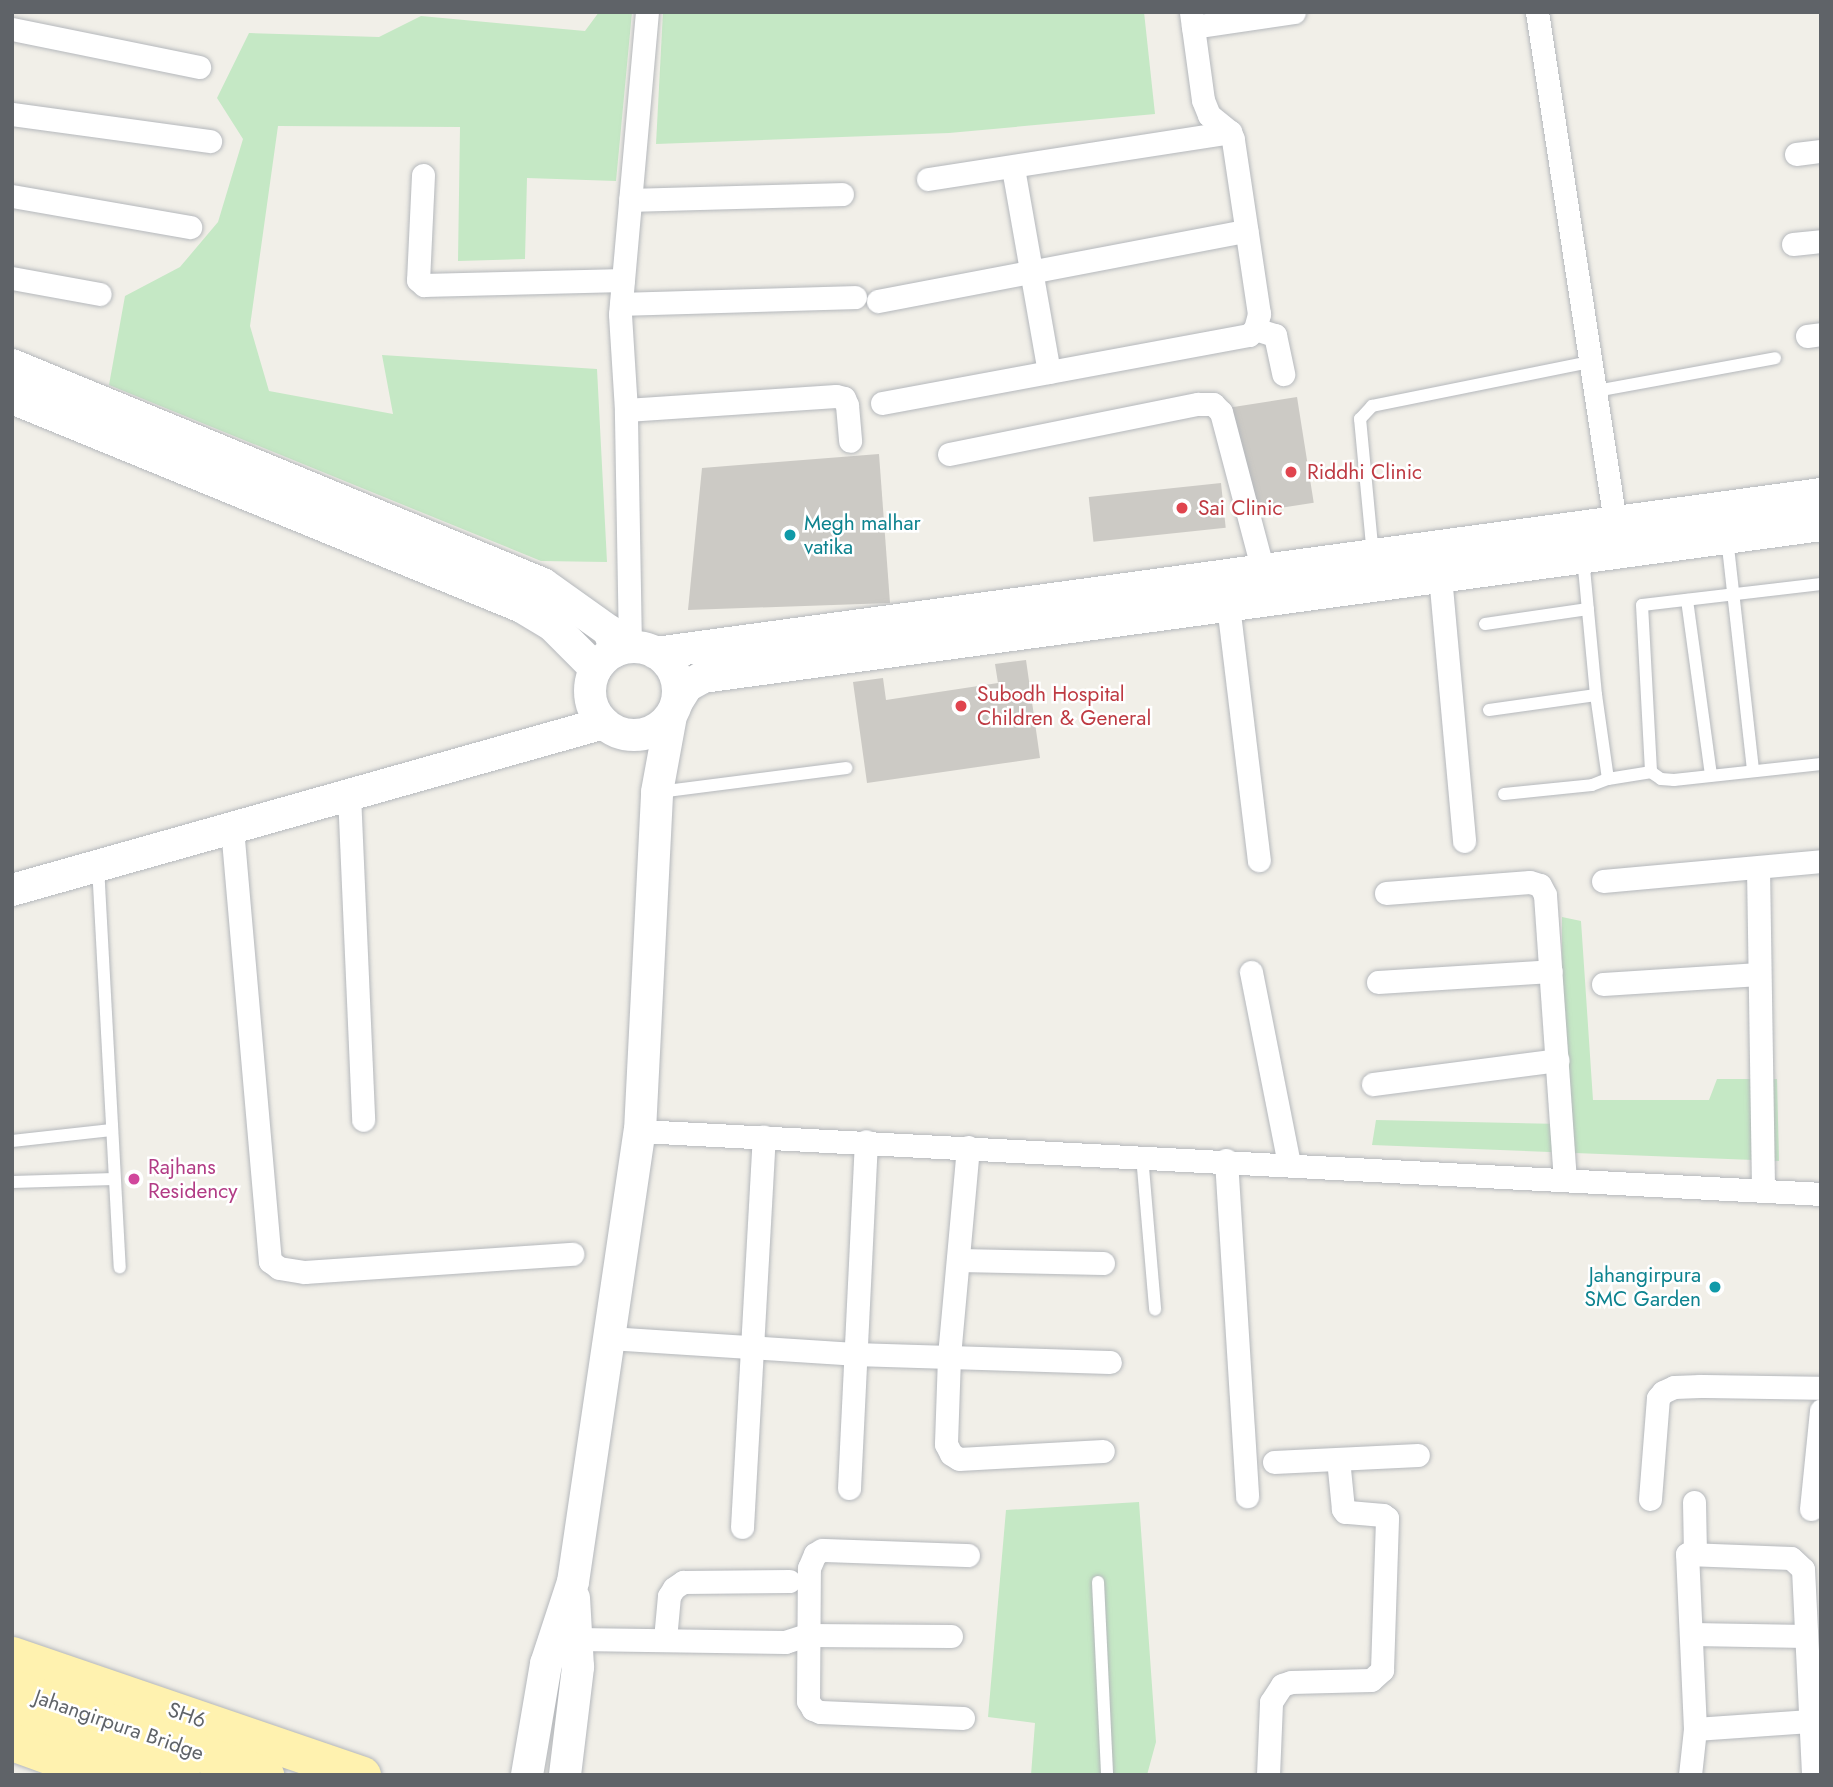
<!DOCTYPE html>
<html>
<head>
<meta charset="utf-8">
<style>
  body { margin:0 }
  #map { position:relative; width:1833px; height:1787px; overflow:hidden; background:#f1efe8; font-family:Jost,sans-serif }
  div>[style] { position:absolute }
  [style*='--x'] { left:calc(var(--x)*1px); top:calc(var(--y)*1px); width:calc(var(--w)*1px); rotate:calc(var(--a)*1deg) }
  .green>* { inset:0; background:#c5e8c5 }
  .building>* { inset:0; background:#cccac5; transform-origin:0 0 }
  .roads { filter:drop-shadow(0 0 2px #b5b8bc) drop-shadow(0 0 2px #b5b8bc) }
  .lane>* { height:12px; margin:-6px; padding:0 6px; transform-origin:6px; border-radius:6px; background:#fff }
  .street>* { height:23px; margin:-11.5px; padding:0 11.5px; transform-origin:11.5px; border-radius:11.5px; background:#fff }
  .secondary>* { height:32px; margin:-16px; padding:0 16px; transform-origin:16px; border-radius:16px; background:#fff }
  .secondary>.ring { margin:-16px; padding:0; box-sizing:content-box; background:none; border:32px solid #fff; border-radius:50% }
  .primary>* { height:37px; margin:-18.5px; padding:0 18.5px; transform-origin:18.5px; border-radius:18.5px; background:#fff2af }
  .dots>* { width:19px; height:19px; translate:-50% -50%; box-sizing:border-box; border:4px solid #fff; border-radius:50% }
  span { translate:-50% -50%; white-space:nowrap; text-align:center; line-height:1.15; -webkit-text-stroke:5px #fff; paint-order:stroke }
  .health-label { font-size:21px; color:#be3a42 }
  .left { translate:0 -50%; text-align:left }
  .culture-label { font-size:21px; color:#0d838f }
  .right { translate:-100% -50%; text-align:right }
  .hotel-label { font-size:21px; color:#b23c85 }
  .street-label { font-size:21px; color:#5f6368 }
  .frame { position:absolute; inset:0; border:14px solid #5f6368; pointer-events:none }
</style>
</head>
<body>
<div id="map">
  <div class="green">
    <i style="clip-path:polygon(599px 12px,632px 12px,616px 181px,527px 178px,525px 259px,458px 261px,460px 127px,278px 126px,250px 326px,269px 391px,393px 414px,382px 355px,597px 369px,607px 562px,541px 561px,109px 385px,125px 296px,180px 267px,218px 222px,243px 139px,217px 98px,249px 33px,379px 37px,421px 16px,585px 31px)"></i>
    <i style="clip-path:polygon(663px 12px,1144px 12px,1155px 114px,949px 133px,656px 144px)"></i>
    <i style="clip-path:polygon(1562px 917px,1581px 921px,1593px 1100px,1709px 1100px,1717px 1079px,1777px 1079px,1779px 1161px,1372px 1145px,1376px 1120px,1562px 1124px)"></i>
    <i style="clip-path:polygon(1139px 1502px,1156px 1742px,1147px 1775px,1031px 1775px,1035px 1723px,988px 1717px,1006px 1510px)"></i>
  </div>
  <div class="building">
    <i style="left:1297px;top:397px;width:107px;height:66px;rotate:81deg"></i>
    <i style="clip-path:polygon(879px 454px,890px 603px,688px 610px,702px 468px)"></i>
    <i style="left:1221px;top:483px;width:45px;height:133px;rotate:84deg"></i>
    <i style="clip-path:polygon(1026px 660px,1040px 758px,867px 783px,853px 682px,883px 678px,886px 700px,998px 683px,995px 664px)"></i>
  </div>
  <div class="roads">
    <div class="lane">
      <i style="--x:1596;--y:391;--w:182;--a:-10.4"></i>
      <i style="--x:1727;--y:538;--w:232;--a:83.6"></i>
      <i style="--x:1373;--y:556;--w:138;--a:-95.4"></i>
      <i style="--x:1360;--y:419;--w:18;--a:-47"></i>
      <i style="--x:1372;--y:406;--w:223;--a:-11.4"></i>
      <i style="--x:1821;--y:584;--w:180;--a:173.3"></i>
      <i style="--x:1642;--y:605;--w:167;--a:86.9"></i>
      <i style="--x:1651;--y:772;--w:12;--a:35"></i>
      <i style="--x:1661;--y:779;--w:13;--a:4"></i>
      <i style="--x:1674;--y:780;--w:148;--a:-6.2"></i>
      <i style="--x:1687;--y:600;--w:177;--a:82.2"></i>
      <i style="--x:1485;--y:624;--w:104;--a:-8.3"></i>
      <i style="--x:1489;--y:710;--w:108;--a:-8"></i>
      <i style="--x:1608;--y:779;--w:44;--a:-9.2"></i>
      <i style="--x:659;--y:792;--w:189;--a:-7.3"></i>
      <i style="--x:1504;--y:794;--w:88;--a:-5.8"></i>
      <i style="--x:1592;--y:785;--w:17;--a:-21"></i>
      <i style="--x:1608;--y:779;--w:85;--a:-98.1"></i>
      <i style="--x:1596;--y:695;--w:138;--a:-95.4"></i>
      <i style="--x:98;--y:866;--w:402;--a:86.9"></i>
      <i style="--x:12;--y:1141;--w:100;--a:-6.3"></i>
      <i style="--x:1142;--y:1156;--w:154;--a:85.1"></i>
      <i style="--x:12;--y:1182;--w:102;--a:-1.7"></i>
      <i style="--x:1098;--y:1582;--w:193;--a:87.3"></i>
    </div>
    <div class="street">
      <i style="--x:1537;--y:12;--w:529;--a:81.3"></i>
      <i style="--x:1193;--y:27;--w:102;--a:-8.4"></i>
      <i style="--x:12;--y:29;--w:191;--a:11.5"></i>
      <i style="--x:12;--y:114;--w:200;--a:7.8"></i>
      <i style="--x:1796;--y:154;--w:25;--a:-7"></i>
      <i style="--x:1013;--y:168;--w:207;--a:80"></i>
      <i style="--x:423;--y:175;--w:105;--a:92.7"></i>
      <i style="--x:418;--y:280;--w:8;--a:40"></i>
      <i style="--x:424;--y:285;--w:199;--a:-1.4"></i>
      <i style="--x:928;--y:179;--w:306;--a:-8.8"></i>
      <i style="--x:12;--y:196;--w:181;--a:9.9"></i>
      <i style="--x:630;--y:200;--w:212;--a:-1.6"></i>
      <i style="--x:1793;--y:244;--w:28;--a:-6"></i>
      <i style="--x:12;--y:278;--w:89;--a:10.3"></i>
      <i style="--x:878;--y:301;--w:375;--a:-10.8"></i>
      <i style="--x:621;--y:304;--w:234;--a:-1.7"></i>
      <i style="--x:1255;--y:329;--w:21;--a:17"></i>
      <i style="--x:1275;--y:335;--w:40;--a:78"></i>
      <i style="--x:1807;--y:336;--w:14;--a:-8"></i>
      <i style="--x:882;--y:403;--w:373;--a:-10.5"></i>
      <i style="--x:1249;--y:335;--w:8;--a:-45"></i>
      <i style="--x:1255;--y:329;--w:16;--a:-75"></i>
      <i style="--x:1259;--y:314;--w:177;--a:-98.5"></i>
      <i style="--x:1233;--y:139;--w:8;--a:-113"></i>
      <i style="--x:1230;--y:132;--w:27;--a:-141"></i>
      <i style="--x:1209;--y:115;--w:16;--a:-112"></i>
      <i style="--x:1203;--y:100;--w:89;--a:-97.8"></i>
      <i style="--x:626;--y:410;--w:210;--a:-3.8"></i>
      <i style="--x:836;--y:396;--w:8;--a:14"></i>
      <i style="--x:844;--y:398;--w:8;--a:67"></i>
      <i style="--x:847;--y:405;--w:36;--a:85"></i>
      <i style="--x:949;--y:454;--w:254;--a:-11.4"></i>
      <i style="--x:1198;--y:404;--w:15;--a:0"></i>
      <i style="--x:1213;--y:404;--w:11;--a:45"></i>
      <i style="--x:1221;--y:412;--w:164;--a:75.2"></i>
      <i style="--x:1440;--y:576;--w:266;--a:84.8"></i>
      <i style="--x:1228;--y:605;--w:257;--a:83.1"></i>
      <i style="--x:630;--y:647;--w:237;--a:-91"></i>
      <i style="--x:626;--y:410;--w:96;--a:-93.6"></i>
      <i style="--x:620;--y:314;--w:303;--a:-84.9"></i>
      <i style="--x:349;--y:794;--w:326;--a:87.5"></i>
      <i style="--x:232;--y:828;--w:435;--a:85"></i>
      <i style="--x:270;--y:1261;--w:11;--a:38"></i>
      <i style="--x:279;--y:1268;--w:26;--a:9"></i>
      <i style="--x:305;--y:1272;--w:268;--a:-3.9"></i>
      <i style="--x:1758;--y:868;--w:322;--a:89.1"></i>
      <i style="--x:1603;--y:881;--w:219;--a:-5.2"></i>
      <i style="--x:1386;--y:893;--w:144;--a:-4.4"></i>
      <i style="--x:1530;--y:882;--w:10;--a:17"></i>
      <i style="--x:1540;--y:885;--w:11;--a:63"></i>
      <i style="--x:1545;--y:895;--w:284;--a:86"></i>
      <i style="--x:1251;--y:972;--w:196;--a:78.8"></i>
      <i style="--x:1378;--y:982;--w:173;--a:-3.6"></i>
      <i style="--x:1603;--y:984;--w:156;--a:-3.7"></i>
      <i style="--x:1373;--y:1084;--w:186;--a:-7.4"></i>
      <i style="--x:640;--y:1131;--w:1183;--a:3.05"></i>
      <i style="--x:968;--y:1147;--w:211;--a:95.2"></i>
      <i style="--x:949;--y:1357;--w:87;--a:92"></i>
      <i style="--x:946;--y:1444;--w:11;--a:63"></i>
      <i style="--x:951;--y:1454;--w:9;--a:32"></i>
      <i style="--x:959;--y:1459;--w:144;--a:-3.2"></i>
      <i style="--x:1226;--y:1160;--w:337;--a:86.4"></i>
      <i style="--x:958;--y:1260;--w:145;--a:1.2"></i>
      <i style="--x:609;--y:1338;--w:246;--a:3.7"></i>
      <i style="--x:854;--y:1354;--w:256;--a:1.8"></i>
      <i style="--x:1274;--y:1462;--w:144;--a:-2.8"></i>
      <i style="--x:849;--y:1488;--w:347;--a:-87.2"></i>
      <i style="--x:1650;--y:1499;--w:101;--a:-85.5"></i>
      <i style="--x:1658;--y:1398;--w:8;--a:-50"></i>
      <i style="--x:1663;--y:1392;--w:12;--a:-24"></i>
      <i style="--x:1674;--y:1387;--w:26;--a:-2"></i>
      <i style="--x:1700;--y:1386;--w:121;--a:0.9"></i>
      <i style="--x:1694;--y:1502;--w:52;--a:88.9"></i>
      <i style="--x:1811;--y:1509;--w:99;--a:-84.2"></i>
      <i style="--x:742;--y:1527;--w:391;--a:-86.8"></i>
      <i style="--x:1692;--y:1634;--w:114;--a:1"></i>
      <i style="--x:577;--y:1639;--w:208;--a:0.8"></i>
      <i style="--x:785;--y:1642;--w:23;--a:-18"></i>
      <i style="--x:807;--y:1635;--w:144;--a:0.4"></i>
      <i style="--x:665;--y:1639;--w:43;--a:-84.7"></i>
      <i style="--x:669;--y:1596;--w:9;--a:-58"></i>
      <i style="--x:674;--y:1588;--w:11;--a:-34"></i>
      <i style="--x:683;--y:1582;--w:106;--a:-0.5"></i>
      <i style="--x:963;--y:1718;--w:143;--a:-177.6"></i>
      <i style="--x:820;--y:1712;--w:8;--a:-157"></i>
      <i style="--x:813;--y:1709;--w:9;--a:-122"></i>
      <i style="--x:808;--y:1701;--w:133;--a:-89.6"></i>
      <i style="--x:809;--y:1568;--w:15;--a:-67"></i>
      <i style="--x:815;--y:1554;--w:8;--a:-30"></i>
      <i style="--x:822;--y:1550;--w:146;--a:2"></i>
      <i style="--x:1695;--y:1729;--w:115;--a:-4"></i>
      <i style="--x:1268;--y:1775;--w:73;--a:-87.6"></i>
      <i style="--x:1271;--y:1702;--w:20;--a:-57"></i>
      <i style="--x:1282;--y:1685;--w:9;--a:-18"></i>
      <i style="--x:1291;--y:1682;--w:80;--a:-1.4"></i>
      <i style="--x:1371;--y:1680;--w:15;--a:-42"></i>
      <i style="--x:1382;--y:1670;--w:152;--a:-88.1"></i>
      <i style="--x:1387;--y:1518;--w:5;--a:-143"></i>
      <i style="--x:1383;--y:1515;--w:38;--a:-175"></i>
      <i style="--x:1345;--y:1512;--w:4;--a:-124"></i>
      <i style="--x:1343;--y:1509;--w:50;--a:-95.7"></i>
      <i style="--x:1690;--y:1775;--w:46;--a:-83.8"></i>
      <i style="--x:1695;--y:1729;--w:175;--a:-92.6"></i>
      <i style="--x:1687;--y:1554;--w:104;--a:2.2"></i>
      <i style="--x:1791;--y:1558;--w:16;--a:43"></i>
      <i style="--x:1803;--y:1569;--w:206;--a:87.2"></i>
    </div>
    <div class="secondary">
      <i style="--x:12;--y:365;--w:574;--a:22.41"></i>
      <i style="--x:543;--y:584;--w:81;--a:35.5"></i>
      <i style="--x:609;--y:631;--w:21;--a:71"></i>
      <i style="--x:12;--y:398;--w:551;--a:22.28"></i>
      <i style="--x:522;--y:607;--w:35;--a:31"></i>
      <i style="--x:552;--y:625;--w:62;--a:45"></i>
      <i class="ring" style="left:590px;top:647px;width:56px;height:56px"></i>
      <i style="--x:656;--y:653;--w:1176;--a:-7.77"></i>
      <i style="--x:677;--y:702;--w:19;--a:-58"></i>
      <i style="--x:687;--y:686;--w:18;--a:-29"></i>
      <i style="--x:703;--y:677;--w:1128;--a:-7.74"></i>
      <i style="--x:12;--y:890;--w:615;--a:-15.75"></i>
      <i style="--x:527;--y:1775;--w:113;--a:-80.3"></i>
      <i style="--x:546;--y:1664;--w:86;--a:-71.8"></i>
      <i style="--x:573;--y:1582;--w:456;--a:-81.6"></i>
      <i style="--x:640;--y:1131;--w:339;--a:-87.1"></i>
      <i style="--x:657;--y:792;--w:77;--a:-79.6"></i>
      <i style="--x:565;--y:1775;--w:109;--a:-83.1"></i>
      <i style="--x:578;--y:1667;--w:69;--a:-93.3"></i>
    </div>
    <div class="primary">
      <i style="--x:12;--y:1655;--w:370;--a:18.9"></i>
      <i style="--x:12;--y:1688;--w:268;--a:19"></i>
      <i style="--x:12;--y:1716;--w:179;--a:19.2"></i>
      <i style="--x:15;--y:1743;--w:94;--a:20"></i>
    </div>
  </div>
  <div class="dots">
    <i style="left:1291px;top:472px;background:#e0444e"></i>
    <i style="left:1182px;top:508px;background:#e0444e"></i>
    <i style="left:790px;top:535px;background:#0f9aa8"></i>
    <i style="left:961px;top:706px;background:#e0444e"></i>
    <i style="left:134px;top:1179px;background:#d1479c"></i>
    <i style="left:1715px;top:1287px;background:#0f9aa8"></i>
  </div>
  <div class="health-label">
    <span class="left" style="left:1307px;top:472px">Riddhi Clinic</span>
    <span class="left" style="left:1198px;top:508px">Sai Clinic</span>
    <span class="left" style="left:977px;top:706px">Subodh Hospital<br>Children &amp; General</span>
  </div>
  <div class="culture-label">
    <span class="left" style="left:804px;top:535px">Megh malhar<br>vatika</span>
    <span class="right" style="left:1701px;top:1287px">Jahangirpura<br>SMC Garden</span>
  </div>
  <div class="hotel-label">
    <span class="left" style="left:148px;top:1179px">Rajhans<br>Residency</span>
  </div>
  <div class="street-label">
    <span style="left:187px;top:1715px;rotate:19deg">SH6</span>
    <span style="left:119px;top:1725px;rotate:19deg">Jahangirpura Bridge</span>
  </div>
  <div class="frame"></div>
</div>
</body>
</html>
